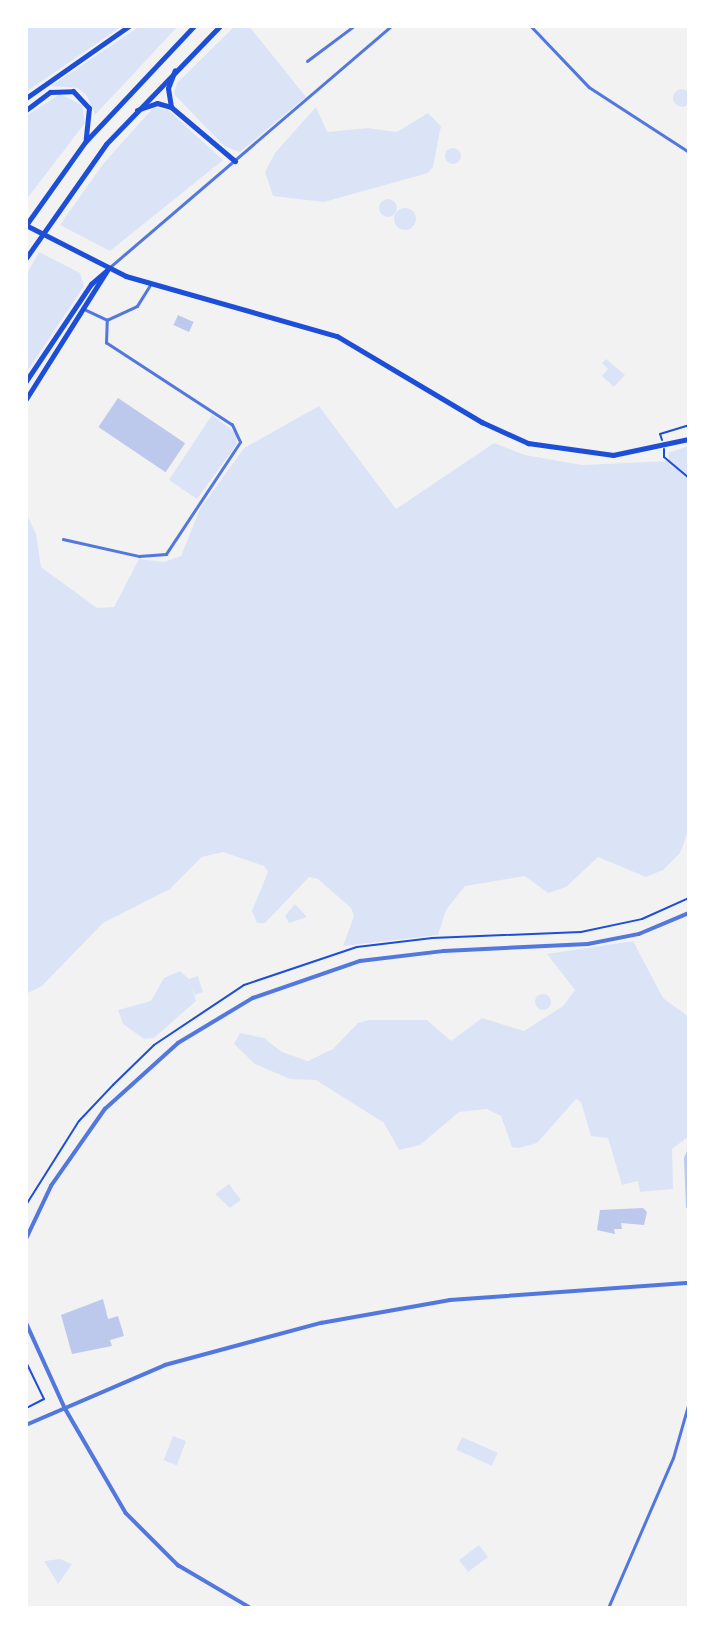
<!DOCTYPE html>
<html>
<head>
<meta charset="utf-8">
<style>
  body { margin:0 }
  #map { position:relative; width:715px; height:1634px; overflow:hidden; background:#f2f2f2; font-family:Lato,sans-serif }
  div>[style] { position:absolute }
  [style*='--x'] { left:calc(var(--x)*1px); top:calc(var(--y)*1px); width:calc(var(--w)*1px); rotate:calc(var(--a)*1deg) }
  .green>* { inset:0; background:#dbe4f7; transform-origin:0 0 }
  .round { border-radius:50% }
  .building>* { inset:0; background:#bdc9ec; transform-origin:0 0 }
  .path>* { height:2px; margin:-1px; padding:0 1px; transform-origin:1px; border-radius:1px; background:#1d4ed8 }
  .minor>* { height:2.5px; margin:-1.25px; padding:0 1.25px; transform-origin:1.25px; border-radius:1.25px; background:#5277de }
  .tertiary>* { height:3.5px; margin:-1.75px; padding:0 1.75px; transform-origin:1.75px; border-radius:1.75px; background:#5277de }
  .secondary>* { height:4.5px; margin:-2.25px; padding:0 2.25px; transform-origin:2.25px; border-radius:2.25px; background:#1d4ed8 }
  .trunk>* { height:5px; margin:-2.5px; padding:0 2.5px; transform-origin:2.5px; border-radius:2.5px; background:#1d4ed8 }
  span { translate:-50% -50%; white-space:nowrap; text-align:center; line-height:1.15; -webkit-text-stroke:6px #fff; paint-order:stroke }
  .frame { position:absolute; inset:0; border:28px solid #fff; pointer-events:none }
</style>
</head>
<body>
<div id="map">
  <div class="green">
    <i style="clip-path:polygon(26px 26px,122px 26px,26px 92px)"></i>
    <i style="clip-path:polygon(140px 26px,178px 26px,95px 115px,87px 96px,77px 88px,51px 86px)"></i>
    <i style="clip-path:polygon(235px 26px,249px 26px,306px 97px,240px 152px,224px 146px,174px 94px,177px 83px)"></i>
    <i class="round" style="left:673px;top:89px;width:18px;height:18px"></i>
    <i style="clip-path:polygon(60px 94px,82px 105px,85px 123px,26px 200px,26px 116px)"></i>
    <i style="clip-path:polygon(154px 107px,168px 110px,223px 160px,110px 251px,60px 225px,103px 164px)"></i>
    <i style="clip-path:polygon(316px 107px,327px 132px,368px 128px,397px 132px,428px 113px,441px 126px,433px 167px,428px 173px,324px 202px,273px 196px,265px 172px,275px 153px)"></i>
    <i class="round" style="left:445px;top:148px;width:16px;height:16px"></i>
    <i class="round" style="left:379px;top:199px;width:18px;height:18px"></i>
    <i class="round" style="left:394px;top:208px;width:22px;height:22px"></i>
    <i style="clip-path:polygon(39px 252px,80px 273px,84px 286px,26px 373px,26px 275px)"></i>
    <i style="clip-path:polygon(606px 359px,625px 375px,614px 387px,602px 376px,608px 369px,602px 363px)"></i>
    <i style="clip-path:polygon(319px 406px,396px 509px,494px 443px,525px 455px,582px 465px,669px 461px,668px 453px,689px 446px,689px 829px,680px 853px,663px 870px,646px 877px,598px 857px,566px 887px,548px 893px,525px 876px,465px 886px,446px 910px,438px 935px,343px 946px,354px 916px,351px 908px,318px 879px,309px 877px,265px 923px,257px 923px,252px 911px,268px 872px,264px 866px,223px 852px,202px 857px,170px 889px,103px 923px,42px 986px,26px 994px,26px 513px,36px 534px,41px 567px,97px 608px,114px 607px,139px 559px,164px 562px,181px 556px,200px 509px,244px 448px)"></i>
    <i style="clip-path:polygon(212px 415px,236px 433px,237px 444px,197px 499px,169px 480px)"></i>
    <i style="clip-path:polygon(295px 904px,307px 917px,289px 923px,285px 916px)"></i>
    <i style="clip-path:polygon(633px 941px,663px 998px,689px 1017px,689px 1136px,672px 1149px,673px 1189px,640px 1192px,638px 1181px,622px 1185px,608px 1138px,591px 1136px,581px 1102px,576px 1099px,537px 1143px,518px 1148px,512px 1147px,501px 1116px,487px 1109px,459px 1112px,420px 1145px,399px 1150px,384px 1123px,316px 1080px,290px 1079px,255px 1064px,234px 1044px,240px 1033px,264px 1038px,282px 1052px,308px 1061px,333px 1049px,358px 1023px,369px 1020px,427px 1020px,451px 1041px,482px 1018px,524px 1031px,563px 1006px,575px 990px,547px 954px)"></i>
    <i style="clip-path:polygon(180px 971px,189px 979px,198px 976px,203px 992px,195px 995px,192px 988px,196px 1001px,154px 1038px,144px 1039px,123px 1024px,118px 1010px,151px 1001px,164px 978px)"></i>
    <i class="round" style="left:535px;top:994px;width:16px;height:16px"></i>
    <i style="clip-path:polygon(229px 1184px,241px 1200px,230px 1208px,215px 1194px)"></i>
    <i style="left:173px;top:1436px;width:14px;height:26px;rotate:21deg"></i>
    <i style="left:462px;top:1437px;width:39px;height:14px;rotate:24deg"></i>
    <i style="left:479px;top:1545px;width:15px;height:25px;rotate:53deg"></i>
    <i style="clip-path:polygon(60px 1559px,72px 1564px,58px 1584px,44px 1561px)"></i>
  </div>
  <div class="building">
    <i style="left:178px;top:315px;width:17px;height:11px;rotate:24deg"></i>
    <i style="left:118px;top:398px;width:81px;height:35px;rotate:34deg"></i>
    <i style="clip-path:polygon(689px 1146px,689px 1208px,686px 1208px,684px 1158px)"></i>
    <i style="clip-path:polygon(643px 1208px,647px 1212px,644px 1225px,621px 1223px,622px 1229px,614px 1229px,615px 1234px,597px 1230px,600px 1210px)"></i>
    <i style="clip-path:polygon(103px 1299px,108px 1319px,118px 1316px,124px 1336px,110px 1340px,112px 1346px,72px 1354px,61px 1315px)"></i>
  </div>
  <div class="path">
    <i style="--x:662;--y:440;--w:6;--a:-108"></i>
    <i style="--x:660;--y:434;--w:30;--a:-17"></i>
    <i style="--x:664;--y:449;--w:8;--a:90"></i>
    <i style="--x:664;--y:457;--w:33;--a:40"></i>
    <i style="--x:26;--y:1205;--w:99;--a:-57.8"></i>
    <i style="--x:79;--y:1121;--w:50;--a:-46.6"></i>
    <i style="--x:113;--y:1085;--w:57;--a:-44.3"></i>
    <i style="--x:154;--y:1045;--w:108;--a:-33.7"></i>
    <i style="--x:244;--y:985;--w:119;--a:-18.6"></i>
    <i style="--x:357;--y:947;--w:76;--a:-6.8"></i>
    <i style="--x:432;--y:938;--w:149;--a:-2.3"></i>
    <i style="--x:581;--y:932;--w:62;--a:-12"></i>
    <i style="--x:642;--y:919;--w:51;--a:-24.1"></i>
    <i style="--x:26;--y:1362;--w:41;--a:64.1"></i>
    <i style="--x:44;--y:1399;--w:20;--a:153"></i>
  </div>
  <div class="minor">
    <i style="--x:531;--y:26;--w:84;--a:46.4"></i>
    <i style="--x:589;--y:87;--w:119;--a:33"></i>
    <i style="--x:307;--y:61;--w:59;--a:-36.7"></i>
    <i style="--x:110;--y:267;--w:370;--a:-40.6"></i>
    <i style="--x:86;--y:310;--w:23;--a:25"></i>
    <i style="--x:107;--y:320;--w:33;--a:-25"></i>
    <i style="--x:137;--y:306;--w:25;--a:-58"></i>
    <i style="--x:63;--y:539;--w:78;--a:12.6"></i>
    <i style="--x:139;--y:556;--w:27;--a:-4"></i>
    <i style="--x:166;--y:554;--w:134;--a:-56.5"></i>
    <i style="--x:240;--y:442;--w:19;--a:-115"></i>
    <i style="--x:232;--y:425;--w:150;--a:-146.9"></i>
    <i style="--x:106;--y:343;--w:23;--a:-88"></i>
    <i style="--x:608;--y:1608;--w:163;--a:-66.6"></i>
    <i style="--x:673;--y:1458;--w:58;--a:-74.1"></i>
  </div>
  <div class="tertiary">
    <i style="--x:26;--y:1239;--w:59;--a:-64.7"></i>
    <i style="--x:51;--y:1186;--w:94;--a:-55"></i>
    <i style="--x:105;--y:1109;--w:98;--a:-42.1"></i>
    <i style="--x:178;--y:1043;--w:87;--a:-31"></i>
    <i style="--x:253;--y:998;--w:113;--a:-19.1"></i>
    <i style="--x:360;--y:961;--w:85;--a:-6.8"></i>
    <i style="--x:444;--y:951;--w:144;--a:-2.8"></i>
    <i style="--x:588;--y:944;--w:52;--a:-11.1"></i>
    <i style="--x:639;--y:934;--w:54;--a:-22.8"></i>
    <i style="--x:26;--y:1322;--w:94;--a:65.6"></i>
    <i style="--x:65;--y:1408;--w:121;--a:59.8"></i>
    <i style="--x:126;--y:1513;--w:74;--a:45"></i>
    <i style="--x:178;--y:1565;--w:85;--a:30.5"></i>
    <i style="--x:26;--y:1425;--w:151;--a:-23.3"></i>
    <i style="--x:165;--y:1365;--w:162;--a:-15.1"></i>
    <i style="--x:321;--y:1323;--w:131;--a:-10.1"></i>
    <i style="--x:450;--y:1300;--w:240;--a:-4.1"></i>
  </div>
  <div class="secondary">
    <i style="--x:26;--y:225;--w:112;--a:27"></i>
    <i style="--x:126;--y:276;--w:219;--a:15.9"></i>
    <i style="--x:337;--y:336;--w:169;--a:30.7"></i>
    <i style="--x:482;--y:422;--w:51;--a:24.5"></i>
    <i style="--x:528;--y:443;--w:86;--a:8"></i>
    <i style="--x:613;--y:455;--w:78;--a:-11.9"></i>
  </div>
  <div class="trunk">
    <i style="--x:26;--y:98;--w:126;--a:-35"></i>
    <i style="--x:171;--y:107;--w:19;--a:-99"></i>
    <i style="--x:168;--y:88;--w:19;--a:-69"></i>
    <i style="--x:26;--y:110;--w:30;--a:-37"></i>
    <i style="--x:50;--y:92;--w:23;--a:-2"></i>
    <i style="--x:73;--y:91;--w:23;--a:47"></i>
    <i style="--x:89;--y:108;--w:31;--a:96"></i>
    <i style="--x:137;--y:110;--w:21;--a:-19"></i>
    <i style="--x:157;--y:103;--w:15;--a:16"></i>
    <i style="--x:171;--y:107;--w:84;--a:40.2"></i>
    <i style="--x:26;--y:225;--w:102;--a:-54.6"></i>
    <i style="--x:85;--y:142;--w:159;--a:-46.8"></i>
    <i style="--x:26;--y:258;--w:139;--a:-54.9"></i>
    <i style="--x:106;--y:144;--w:164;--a:-46"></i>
    <i style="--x:26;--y:381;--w:117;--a:-56.2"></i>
    <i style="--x:91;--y:284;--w:20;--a:-41"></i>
    <i style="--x:26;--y:399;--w:154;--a:-57.8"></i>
  </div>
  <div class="frame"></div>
</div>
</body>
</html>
